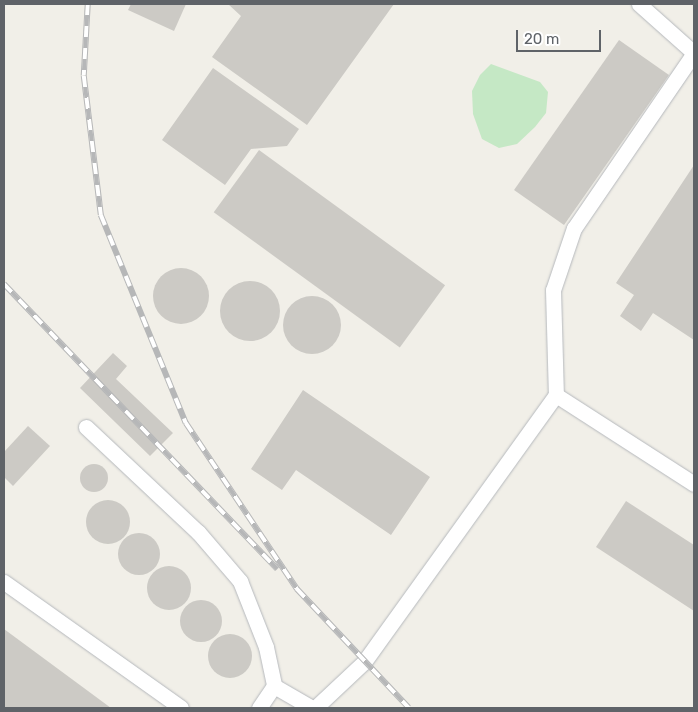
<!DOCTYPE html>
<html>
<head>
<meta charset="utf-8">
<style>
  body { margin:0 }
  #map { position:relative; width:698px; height:712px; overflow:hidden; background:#f1efe8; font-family:Rubik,sans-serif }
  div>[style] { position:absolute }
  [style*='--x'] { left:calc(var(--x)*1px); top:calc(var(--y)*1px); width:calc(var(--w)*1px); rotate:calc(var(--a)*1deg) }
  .green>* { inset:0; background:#c5e8c5 }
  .building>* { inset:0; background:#cccac5; transform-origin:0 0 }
  .round { border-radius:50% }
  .roads { filter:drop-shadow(0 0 1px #b5b8bc) drop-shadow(0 0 1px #b5b8bc) }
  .service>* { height:15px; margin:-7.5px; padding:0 7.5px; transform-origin:7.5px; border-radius:7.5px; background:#fff }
  .rail>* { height:5.5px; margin-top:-2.75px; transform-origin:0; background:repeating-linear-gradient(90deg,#fff 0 11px,#b6b7b8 0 22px); box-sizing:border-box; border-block:1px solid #b6b7b8 }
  span { translate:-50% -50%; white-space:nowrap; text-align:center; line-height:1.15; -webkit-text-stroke:4px #fff; paint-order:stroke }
  .frame { position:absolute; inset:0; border:5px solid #5f6368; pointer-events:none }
  .scale { position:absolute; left:516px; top:30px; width:85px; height:22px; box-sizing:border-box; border:2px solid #5f6368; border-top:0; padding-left:6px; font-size:15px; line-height:18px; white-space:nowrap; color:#5f6368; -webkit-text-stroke:4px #fff; paint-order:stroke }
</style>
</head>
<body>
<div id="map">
  <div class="green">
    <i style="clip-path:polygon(491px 64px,540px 82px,548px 92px,546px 113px,535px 127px,517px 144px,499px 148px,482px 139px,473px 114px,472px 91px,480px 75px)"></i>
  </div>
  <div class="building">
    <i style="clip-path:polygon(131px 4px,186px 4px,174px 31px,128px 10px)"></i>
    <i style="clip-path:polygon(228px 4px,394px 4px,307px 125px,212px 57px,241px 16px)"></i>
    <i style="left:619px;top:40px;width:61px;height:183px;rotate:35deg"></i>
    <i style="clip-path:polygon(213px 68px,299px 129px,287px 146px,251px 149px,225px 185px,162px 140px)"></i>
    <i style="left:259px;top:150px;width:230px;height:77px;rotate:36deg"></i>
    <i style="clip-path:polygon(694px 165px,694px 340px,653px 313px,641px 331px,620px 316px,634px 295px,616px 283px)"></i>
    <i class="round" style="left:153px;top:268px;width:56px;height:56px"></i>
    <i class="round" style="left:220px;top:281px;width:60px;height:60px"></i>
    <i class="round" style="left:283px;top:296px;width:58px;height:58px"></i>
    <i style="clip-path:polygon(113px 353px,127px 366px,116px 379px,173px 433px,150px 456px,80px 388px)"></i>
    <i style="clip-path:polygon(303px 390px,430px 477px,391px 535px,296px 470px,282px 490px,251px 469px)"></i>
    <i style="clip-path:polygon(28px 426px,50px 446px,13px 486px,4px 477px,4px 452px)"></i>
    <i class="round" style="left:80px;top:464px;width:28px;height:28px"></i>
    <i class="round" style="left:86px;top:500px;width:44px;height:44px"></i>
    <i style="clip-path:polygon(626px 501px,694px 545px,694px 611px,596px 547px)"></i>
    <i class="round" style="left:118px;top:533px;width:42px;height:42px"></i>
    <i class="round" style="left:147px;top:566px;width:44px;height:44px"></i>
    <i class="round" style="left:180px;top:600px;width:42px;height:42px"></i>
    <i style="clip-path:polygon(4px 629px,111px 708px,4px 708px)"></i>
    <i class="round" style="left:208px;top:634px;width:44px;height:44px"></i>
  </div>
  <div class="roads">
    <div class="service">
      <i style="--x:639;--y:4;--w:74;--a:41.7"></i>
      <i style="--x:694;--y:53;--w:212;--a:124.4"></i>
      <i style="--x:574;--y:228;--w:65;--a:108.7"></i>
      <i style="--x:553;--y:290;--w:105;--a:88.4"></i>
      <i style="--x:556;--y:395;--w:164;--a:32.8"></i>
      <i style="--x:86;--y:427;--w:154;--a:43.2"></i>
      <i style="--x:198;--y:532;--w:65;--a:49.4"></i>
      <i style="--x:240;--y:581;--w:71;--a:68.5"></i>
      <i style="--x:266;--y:647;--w:40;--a:78"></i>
      <i style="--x:274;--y:686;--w:44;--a:30.1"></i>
      <i style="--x:4;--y:582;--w:217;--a:35.4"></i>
      <i style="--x:259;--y:708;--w:27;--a:-56"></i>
      <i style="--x:315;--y:708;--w:67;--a:-43.2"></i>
      <i style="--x:364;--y:662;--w:329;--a:-54.3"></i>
    </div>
  </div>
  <div class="rail">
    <i style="--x:88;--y:4;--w:72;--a:93.2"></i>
    <i style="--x:84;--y:76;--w:140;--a:83"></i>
    <i style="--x:101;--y:215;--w:225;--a:67.8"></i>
    <i style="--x:186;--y:423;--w:200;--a:56.2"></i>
    <i style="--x:297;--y:589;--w:163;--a:46.7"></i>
    <i style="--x:4;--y:284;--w:395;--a:46.2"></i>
  </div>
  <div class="frame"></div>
  <div class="scale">20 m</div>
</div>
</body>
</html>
